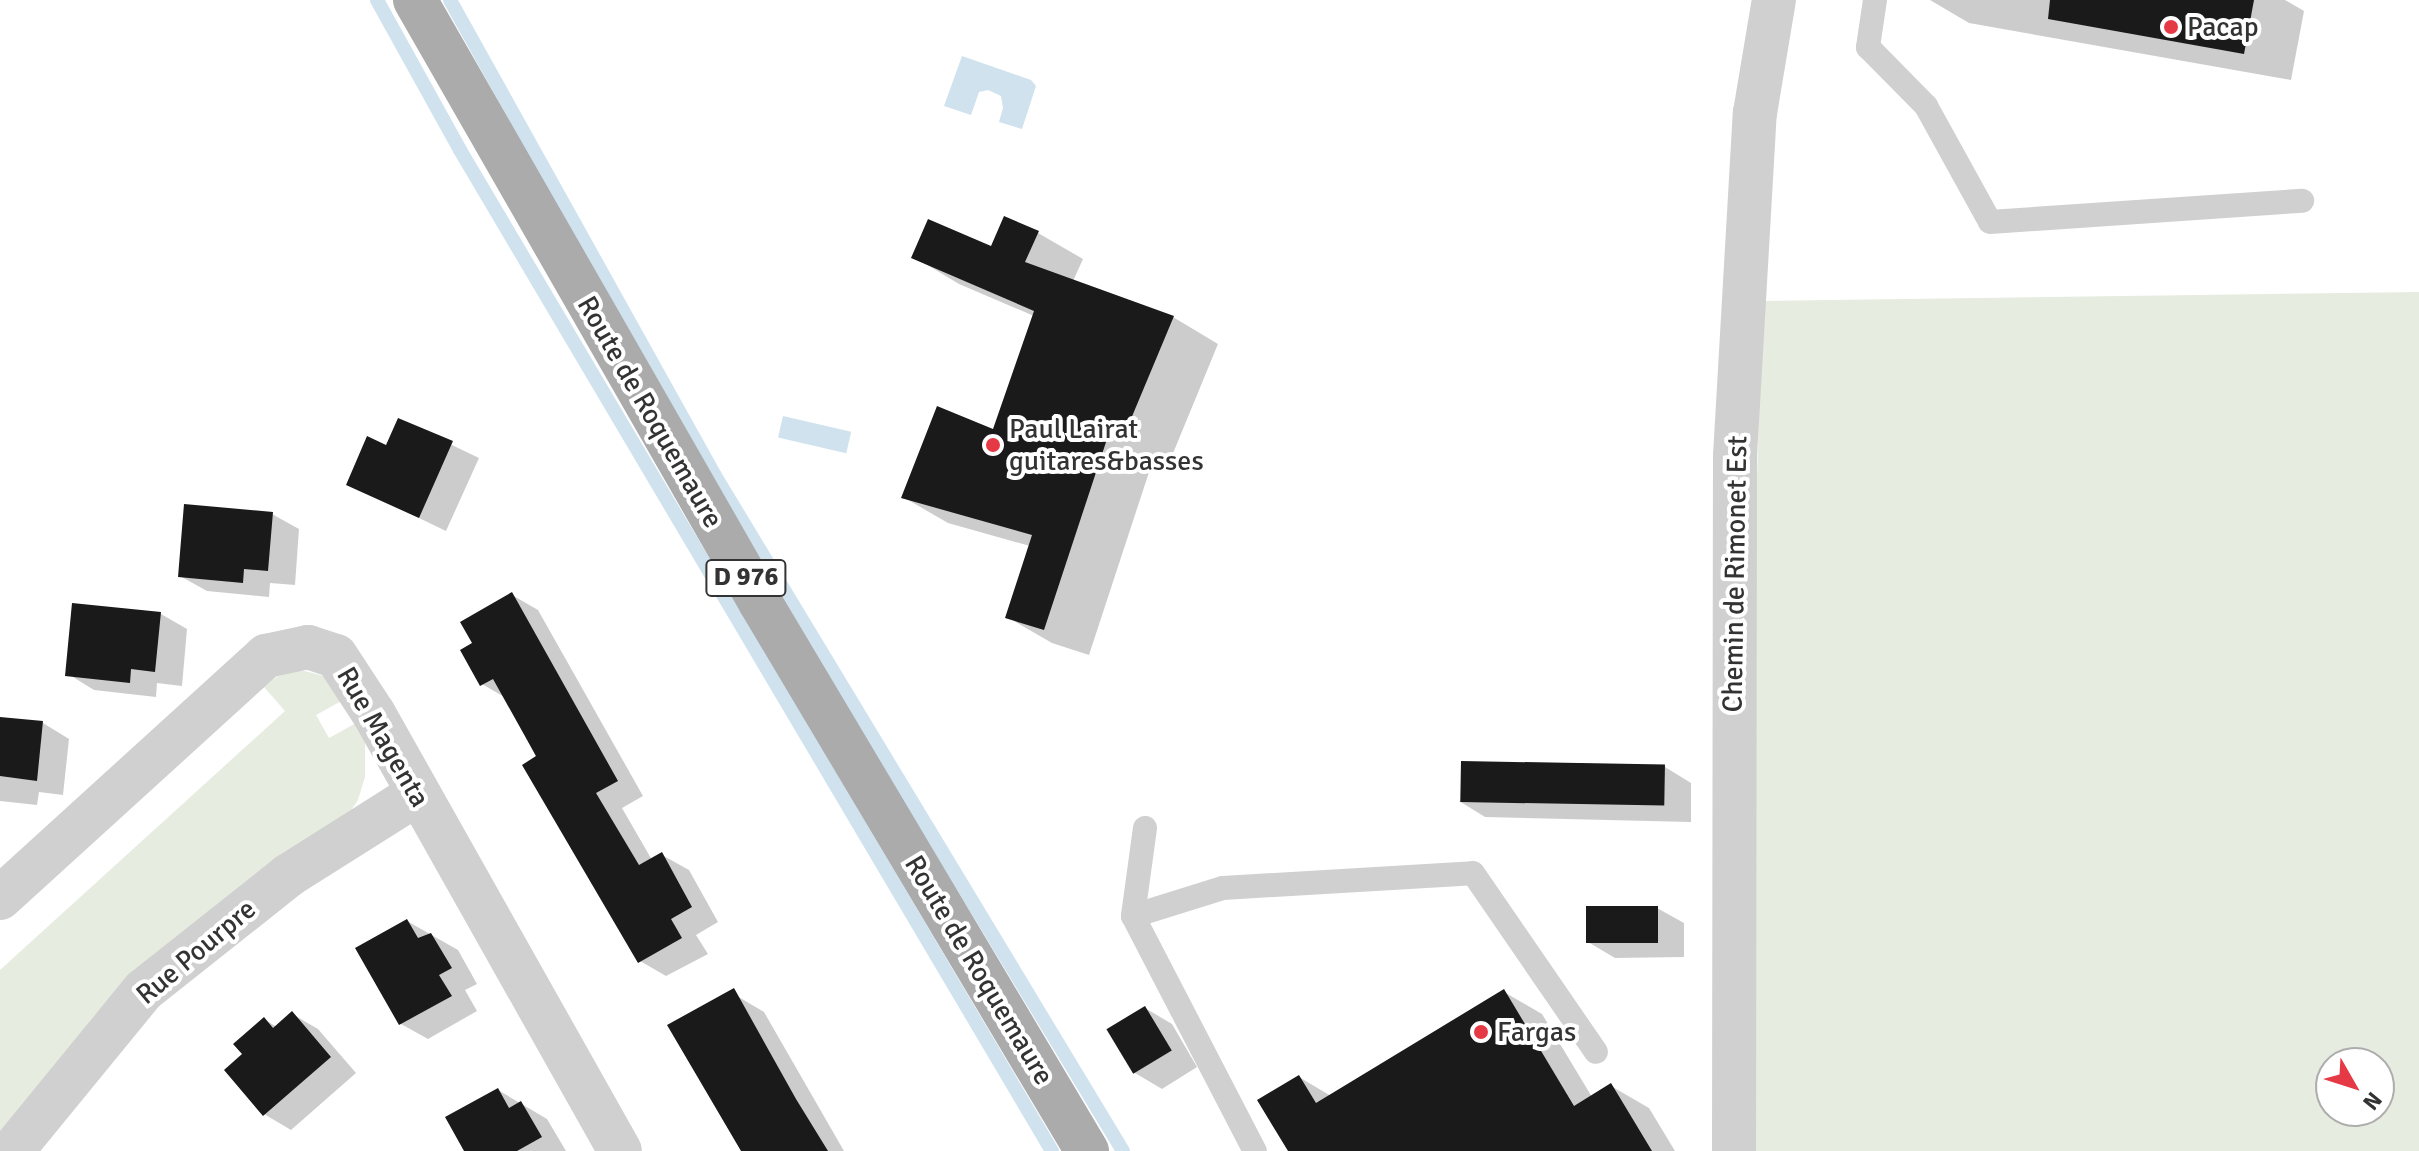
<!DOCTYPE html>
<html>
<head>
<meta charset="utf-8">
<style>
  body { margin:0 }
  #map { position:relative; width:2419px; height:1151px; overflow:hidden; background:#fff; font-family:Signika,sans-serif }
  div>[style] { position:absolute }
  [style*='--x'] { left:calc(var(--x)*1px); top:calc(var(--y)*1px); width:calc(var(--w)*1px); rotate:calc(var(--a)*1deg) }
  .green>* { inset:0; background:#e6ecdf }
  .water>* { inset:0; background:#cfe2ee; transform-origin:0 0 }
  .shadow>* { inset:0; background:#0003 }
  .stream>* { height:14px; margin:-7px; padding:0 7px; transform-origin:7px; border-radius:7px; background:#cfe2ee }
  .building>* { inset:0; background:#1a1a1a; transform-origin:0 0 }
  .lane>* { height:24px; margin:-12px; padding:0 12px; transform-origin:12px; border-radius:12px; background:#d0d0d0 }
  .street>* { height:44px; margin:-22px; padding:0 22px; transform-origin:22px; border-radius:22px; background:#d0d0d0 }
  .primary>* { height:44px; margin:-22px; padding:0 22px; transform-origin:22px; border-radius:22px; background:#ababab }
  .dots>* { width:22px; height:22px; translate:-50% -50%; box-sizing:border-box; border:4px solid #fff; border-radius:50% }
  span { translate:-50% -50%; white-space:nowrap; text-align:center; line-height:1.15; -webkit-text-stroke:8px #fff; paint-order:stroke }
  .shield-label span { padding:2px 6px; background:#fff; border:2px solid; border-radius:6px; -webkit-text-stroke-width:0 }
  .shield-label { font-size:26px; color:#333; font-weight:700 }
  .poi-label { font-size:28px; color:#333 }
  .left { translate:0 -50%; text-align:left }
  .street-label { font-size:28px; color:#333 }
  .north { position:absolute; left:2315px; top:1047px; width:80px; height:80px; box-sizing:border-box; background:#fff; border:2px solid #adadad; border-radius:50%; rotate:129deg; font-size:22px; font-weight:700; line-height:32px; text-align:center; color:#333 }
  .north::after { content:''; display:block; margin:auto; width:28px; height:36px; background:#e63946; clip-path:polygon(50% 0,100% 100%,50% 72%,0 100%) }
</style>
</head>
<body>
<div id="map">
  <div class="green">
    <i style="clip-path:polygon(evenodd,2419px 292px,2419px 1151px,1751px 1151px,1748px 798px,1762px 301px,2419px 292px,2331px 1063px,2379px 1063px,2379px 1111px,2331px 1111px,2331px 1063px)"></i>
    <i style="clip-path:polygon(297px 669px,324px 676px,345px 699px,316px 715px,329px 738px,358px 722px,365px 737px,365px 777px,358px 800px,347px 816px,145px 966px,94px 1016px,0 1139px,0 970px,285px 711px,264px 687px,279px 675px)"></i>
  </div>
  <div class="water">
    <i style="clip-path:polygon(962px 56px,1031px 80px,1036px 86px,1022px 129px,999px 122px,1003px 108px,1001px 96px,988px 90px,979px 92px,971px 115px,944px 106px)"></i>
    <i style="left:783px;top:416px;width:70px;height:22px;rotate:13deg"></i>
  </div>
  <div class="shadow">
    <i style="clip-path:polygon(1930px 0,2285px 0,2304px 11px,2291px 80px,1969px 23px)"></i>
    <i style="clip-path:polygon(1038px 233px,1083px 259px,1073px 281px,1173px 317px,1218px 344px,1169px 463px,1154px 457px,1089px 655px,1052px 643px,1007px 617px,1030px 546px,948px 523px,903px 497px,994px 432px,1034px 316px,959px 284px,914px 257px,992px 249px)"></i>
    <i style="clip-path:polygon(400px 420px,479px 458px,446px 531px,348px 484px,387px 447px)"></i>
    <i style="clip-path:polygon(272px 514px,299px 529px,295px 585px,270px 583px,269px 597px,207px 591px,180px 576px)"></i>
    <i style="clip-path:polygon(512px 595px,538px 610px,643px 796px,622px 808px,652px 860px,662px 855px,689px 870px,718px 922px,696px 935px,708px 954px,666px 976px,640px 961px,506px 698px,482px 684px,475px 644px)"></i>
    <i style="clip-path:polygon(74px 605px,161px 614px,187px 629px,182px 686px,157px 683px,156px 697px,94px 690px,68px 674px)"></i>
    <i style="clip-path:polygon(0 719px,43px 723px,69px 739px,63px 795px,39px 792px,37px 805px,0 801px)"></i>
    <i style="clip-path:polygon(1665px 767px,1691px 783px,1691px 822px,1485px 817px,1459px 801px)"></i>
    <i style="clip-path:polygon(1657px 908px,1684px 923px,1684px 957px,1615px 958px,1588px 942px)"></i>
    <i style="clip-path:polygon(407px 921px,458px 950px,477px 984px,465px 990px,477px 1011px,428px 1039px,401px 1024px)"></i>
    <i style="clip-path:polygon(1504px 992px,1542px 1014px,1592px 1097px,1611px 1086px,1649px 1108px,1675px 1151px,1290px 1151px,1299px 1077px,1331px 1096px)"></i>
    <i style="clip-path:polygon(737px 996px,764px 1012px,844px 1151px,744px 1151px)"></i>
    <i style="clip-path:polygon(1145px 1008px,1172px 1024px,1197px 1067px,1162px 1089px,1135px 1073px)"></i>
    <i style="clip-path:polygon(292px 1014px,318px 1029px,356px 1073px,291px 1130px,264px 1114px,245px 1055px,265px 1020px,277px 1027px)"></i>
    <i style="clip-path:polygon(498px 1090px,547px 1119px,566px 1151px,467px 1151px)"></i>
  </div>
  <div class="stream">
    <i style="--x:377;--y:0;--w:171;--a:61"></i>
    <i style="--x:460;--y:150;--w:1163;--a:59.4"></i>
    <i style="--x:450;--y:0;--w:543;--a:60.88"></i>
    <i style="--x:714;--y:474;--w:791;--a:58.86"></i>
  </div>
  <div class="building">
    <i style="clip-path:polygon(2050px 0,2254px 0,2244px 54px,2048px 19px)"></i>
    <i style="clip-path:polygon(1004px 216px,1039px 231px,1025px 262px,1174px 316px,1123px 438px,1109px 433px,1044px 630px,1005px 618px,1032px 535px,901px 498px,937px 406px,993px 429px,1034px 311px,911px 258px,928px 219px,991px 246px)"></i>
    <i style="clip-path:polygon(398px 418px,453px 441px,419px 518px,346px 485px,367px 436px,386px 445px)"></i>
    <i style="clip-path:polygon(184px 504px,273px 512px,268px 571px,244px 569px,243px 583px,178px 577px)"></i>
    <i style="clip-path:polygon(512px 592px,618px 781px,596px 793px,639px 865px,662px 852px,692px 907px,671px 919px,682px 938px,638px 963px,522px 765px,536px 756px,493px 679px,480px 686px,460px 650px,472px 643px,460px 622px)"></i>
    <i style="clip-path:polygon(72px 603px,161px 612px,155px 672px,131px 669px,130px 683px,65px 676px)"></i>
    <i style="clip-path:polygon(0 717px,43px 721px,37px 781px,0 776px)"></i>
    <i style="left:1461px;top:761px;width:204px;height:41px;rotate:1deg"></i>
    <i style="left:1658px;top:906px;width:37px;height:72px;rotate:90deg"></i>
    <i style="clip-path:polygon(407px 919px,418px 938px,431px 933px,452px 968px,439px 975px,452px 996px,399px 1025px,355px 948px)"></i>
    <i style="clip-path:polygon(734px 988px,796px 1099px,828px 1151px,741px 1151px,667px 1025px)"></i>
    <i style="clip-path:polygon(1504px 989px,1574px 1106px,1611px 1083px,1652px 1151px,1288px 1151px,1257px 1100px,1299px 1075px,1316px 1103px)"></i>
    <i style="left:1145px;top:1006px;width:52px;height:45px;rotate:59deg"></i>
    <i style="clip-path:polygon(292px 1011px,331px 1057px,263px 1116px,224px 1070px,242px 1054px,233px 1044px,264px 1017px,273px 1028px)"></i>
    <i style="clip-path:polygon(498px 1088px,509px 1108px,521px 1101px,542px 1137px,517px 1151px,464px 1151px,445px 1117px)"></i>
  </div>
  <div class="lane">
    <i style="--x:1875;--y:0;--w:48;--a:98.5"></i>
    <i style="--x:1868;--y:47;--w:83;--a:45.5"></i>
    <i style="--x:1926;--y:106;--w:132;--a:61.1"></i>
    <i style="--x:1990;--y:222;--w:313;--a:-3.9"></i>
    <i style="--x:1145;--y:828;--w:89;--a:97.8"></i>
    <i style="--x:1133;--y:916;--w:265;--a:62.6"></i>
    <i style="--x:1133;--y:916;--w:94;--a:-17.3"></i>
    <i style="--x:1223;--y:888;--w:250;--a:-3.4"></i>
    <i style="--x:1473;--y:873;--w:217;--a:55.5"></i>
  </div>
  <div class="street">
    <i style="--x:0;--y:898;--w:360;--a:-42.3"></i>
    <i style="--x:266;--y:656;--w:43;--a:-12.1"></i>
    <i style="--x:308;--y:647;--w:29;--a:18"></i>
    <i style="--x:336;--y:656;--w:69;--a:56.8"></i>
    <i style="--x:374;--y:714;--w:501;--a:60.62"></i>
    <i style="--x:12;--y:1151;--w:208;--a:-50.7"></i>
    <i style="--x:144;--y:990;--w:185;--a:-38.4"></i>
    <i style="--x:289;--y:875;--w:151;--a:-32.3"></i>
    <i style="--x:1734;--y:1151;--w:695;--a:-89.92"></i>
    <i style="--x:1735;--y:456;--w:344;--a:-86.7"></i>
    <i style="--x:1755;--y:113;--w:115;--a:-80.5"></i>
  </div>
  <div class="primary">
    <i style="--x:415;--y:0;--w:694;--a:60.18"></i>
    <i style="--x:760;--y:602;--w:639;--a:59.22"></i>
  </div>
  <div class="dots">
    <i style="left:2171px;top:27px;background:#e63946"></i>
    <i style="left:993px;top:445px;background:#e63946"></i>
    <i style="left:1481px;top:1032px;background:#e63946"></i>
  </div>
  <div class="shield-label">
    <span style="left:746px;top:578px">D 976</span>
  </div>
  <div class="poi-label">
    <span class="left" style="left:2187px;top:27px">Pacap</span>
    <span class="left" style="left:1009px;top:445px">Paul Lairat<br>guitares&amp;basses</span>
    <span class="left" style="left:1497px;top:1032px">Fargas</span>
  </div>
  <div class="street-label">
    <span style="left:650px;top:412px;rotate:60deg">Route de Roquemaure</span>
    <span style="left:1735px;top:574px;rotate:-89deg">Chemin de Rimonet Est</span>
    <span style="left:383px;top:737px;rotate:60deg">Rue Magenta</span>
    <span style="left:196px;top:952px;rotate:-40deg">Rue Pourpre</span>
    <span style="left:979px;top:970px;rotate:59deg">Route de Roquemaure</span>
  </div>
  <div class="north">N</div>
</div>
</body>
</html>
